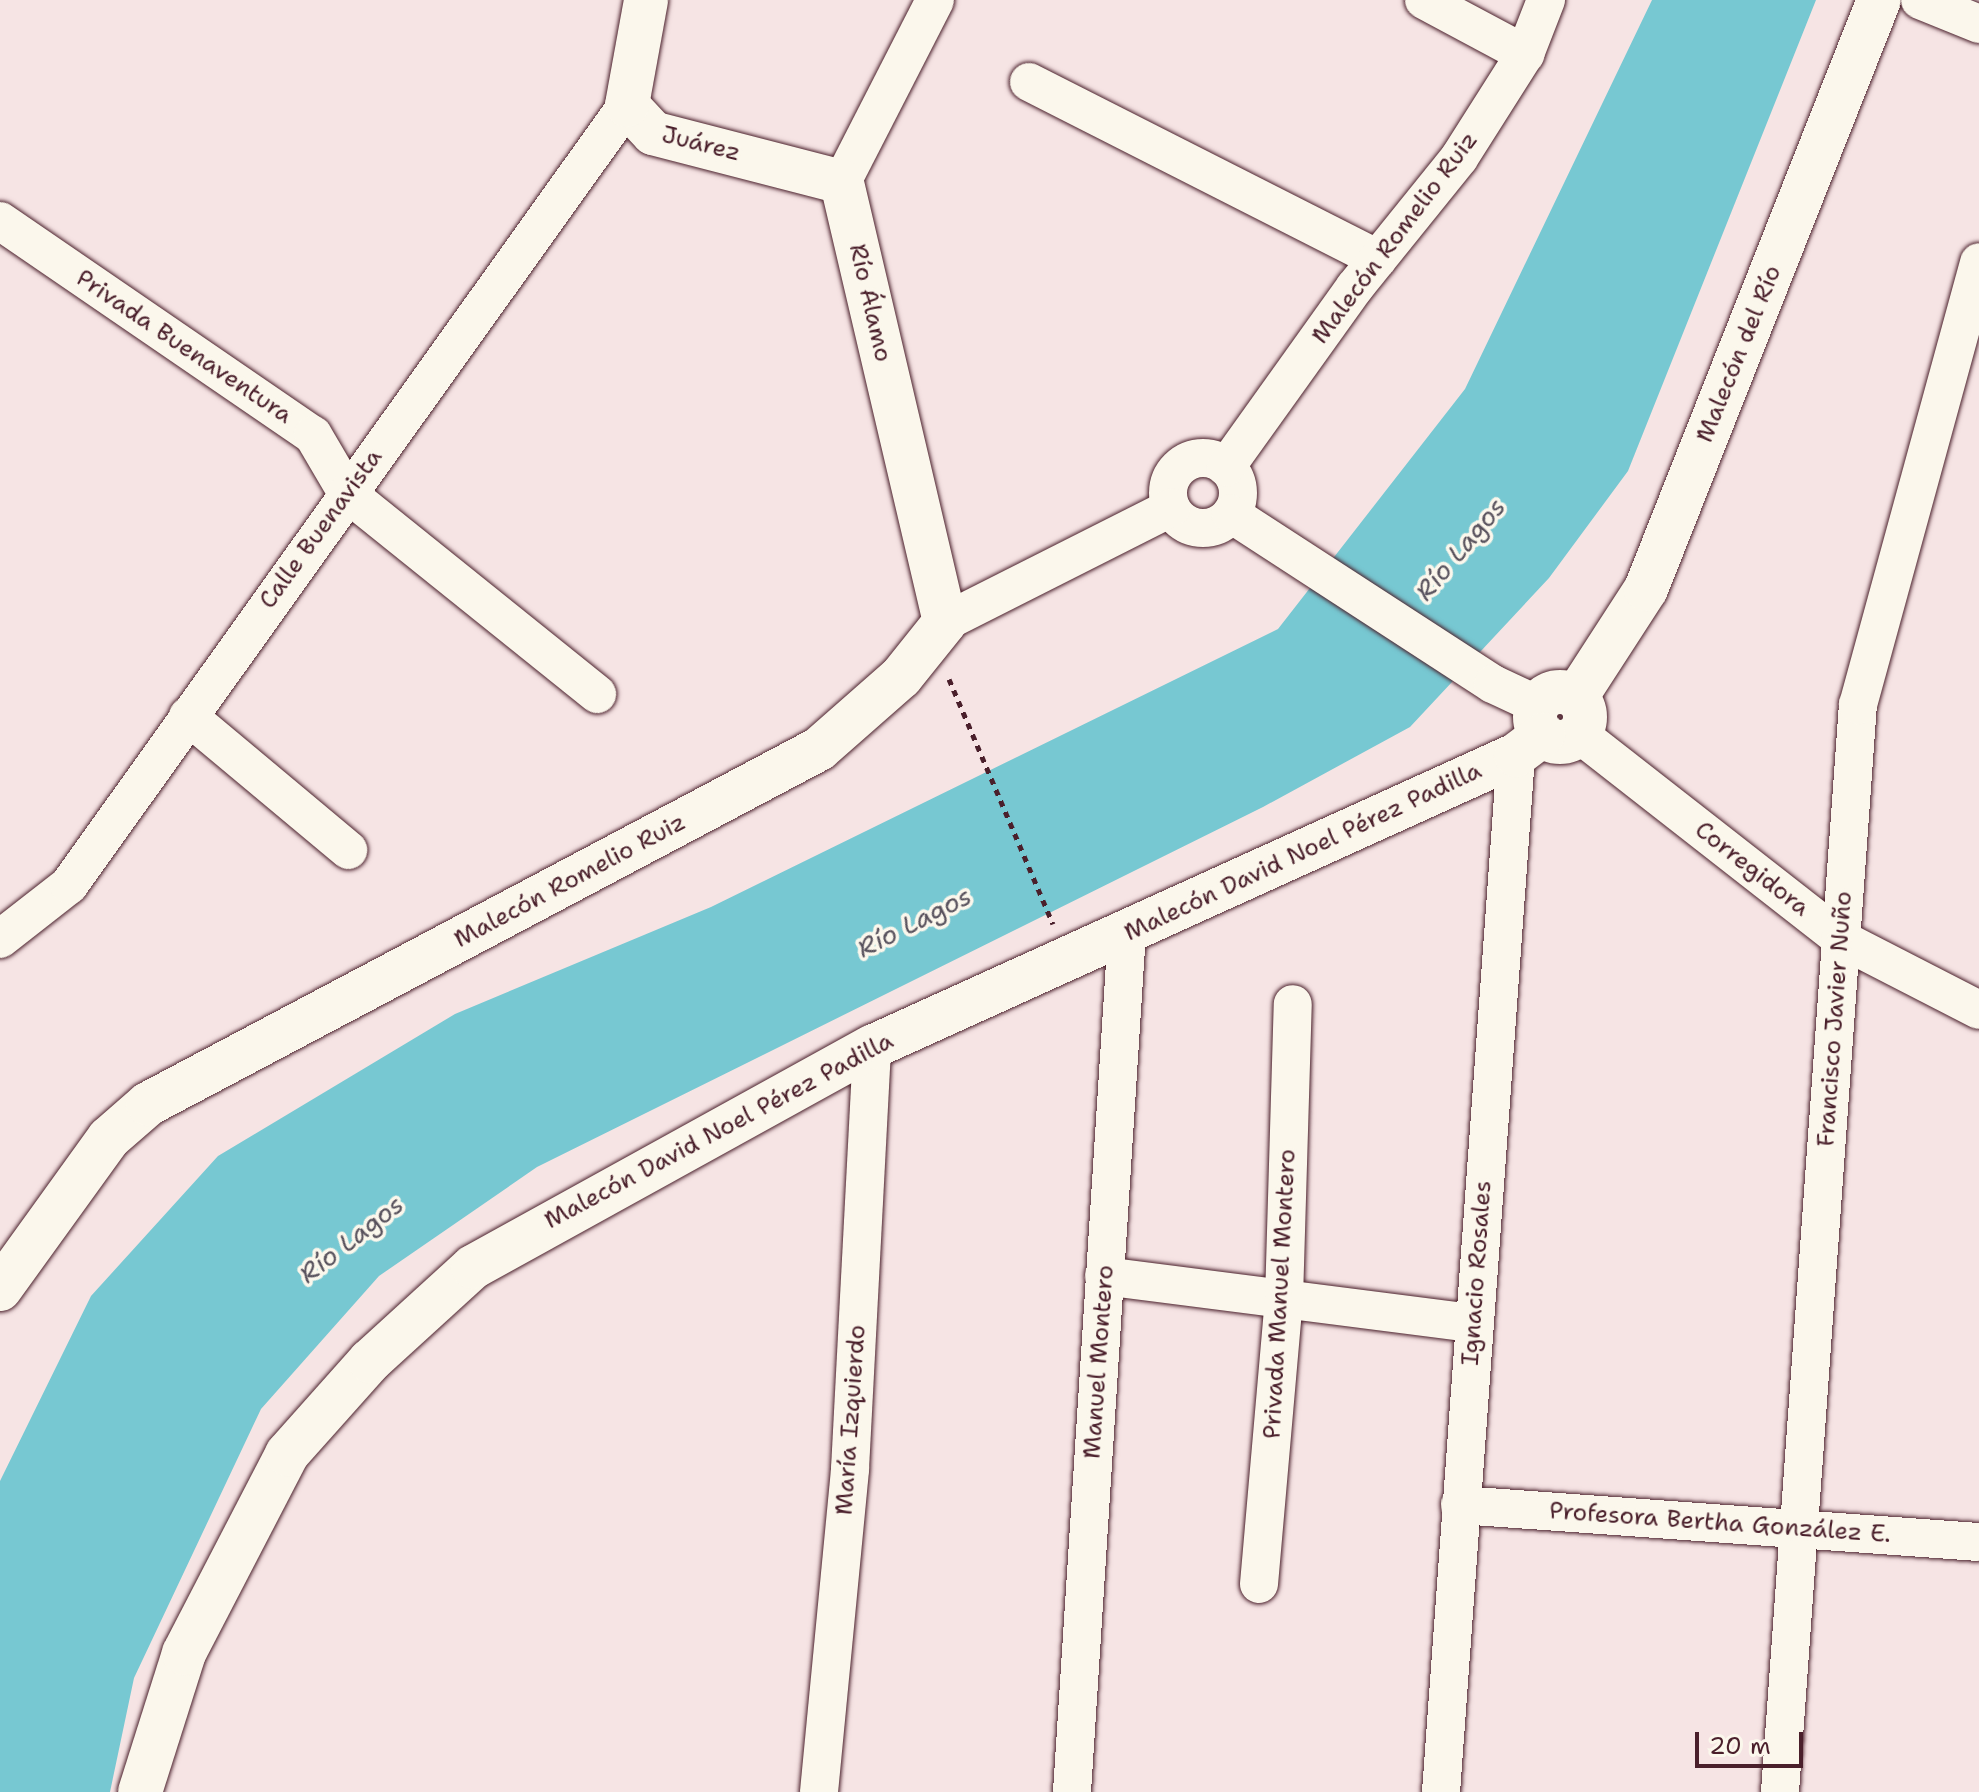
<!DOCTYPE html>
<html>
<head>
<meta charset="utf-8">
<style>
  body { margin:0 }
  #map { position:relative; width:1979px; height:1792px; overflow:hidden; background:#f6e4e4; font-family:"Shantell Sans",sans-serif }
  div>[style] { position:absolute }
  [style*='--x'] { left:calc(var(--x)*1px); top:calc(var(--y)*1px); width:calc(var(--w)*1px); rotate:calc(var(--a)*1deg) }
  .water>* { inset:0; background:#77c8d2 }
  .path>* { height:5px; margin-top:-2.5px; transform-origin:0; background:repeating-linear-gradient(90deg,#4a1f2b 0 6px,transparent 0 12px) }
  .roads { filter:drop-shadow(0 0 2px #4a1f2b) drop-shadow(0 0 2px #4a1f2b) }
  .street>* { height:38px; margin:-19px; padding:0 19px; transform-origin:19px; border-radius:19px; background:#fbf7ec }
  .street>.ring { margin:-19px; padding:0; box-sizing:content-box; background:none; border:38px solid #fbf7ec; border-radius:50% }
  .secondary>* { height:44px; margin:-22px; padding:0 22px; transform-origin:22px; border-radius:22px; background:#fbf7ec }
  .secondary>.ring { margin:-22px; padding:0; box-sizing:content-box; background:none; border:44px solid #fbf7ec; border-radius:50% }
  span { translate:-50% -50%; white-space:nowrap; text-align:center; line-height:1.15; -webkit-text-stroke:7px #fbf7ec; paint-order:stroke }
  .street-label { font-size:24px; color:#4a1f2b }
  .water-label { font-size:26px; color:#58525d; font-style:italic }
  .scale { position:absolute; left:1695px; top:1732px; width:108px; height:36px; box-sizing:border-box; border:4px solid #4a1f2b; border-top:0; padding-left:10px; font-size:24px; line-height:28px; white-space:nowrap; color:#4a1f2b; -webkit-text-stroke:6px #fbf7ec; paint-order:stroke }
</style>
</head>
<body>
<div id="map">
  <div class="water">
    <i style="clip-path:polygon(1652px 0,1816px 0,1628px 471px,1549px 578px,1410px 727px,1263px 807px,537px 1167px,379px 1276px,261px 1409px,134px 1678px,110px 1792px,0 1792px,0 1481px,91px 1296px,218px 1156px,455px 1014px,711px 907px,1278px 629px,1465px 389px)"></i>
  </div>
  <div class="path">
    <i style="--x:949;--y:679;--w:266;--a:67"></i>
  </div>
  <div class="roads">
    <div class="street">
      <i style="--x:1424;--y:0;--w:115;--a:28.1"></i>
      <i style="--x:1920;--y:0;--w:64;--a:22.1"></i>
      <i style="--x:1029;--y:82;--w:391;--a:26.9"></i>
      <i style="--x:842;--y:182;--w:204;--a:-62.9"></i>
      <i style="--x:0;--y:221;--w:379;--a:34.4"></i>
      <i style="--x:313;--y:435;--w:67;--a:59.6"></i>
      <i style="--x:347;--y:493;--w:321;--a:38.8"></i>
      <i class="ring" style="left:1168px;top:458px;width:32px;height:32px"></i>
      <i style="--x:1226;--y:467;--w:221;--a:-54.4"></i>
      <i style="--x:1355;--y:287;--w:166;--a:-51.1"></i>
      <i style="--x:1459;--y:158;--w:123;--a:-57.6"></i>
      <i style="--x:1525;--y:54;--w:58;--a:-68.7"></i>
      <i style="--x:1231;--y:514;--w:312;--a:33"></i>
      <i style="--x:1493;--y:684;--w:50;--a:25"></i>
      <i style="--x:945;--y:622;--w:253;--a:-26.8"></i>
      <i style="--x:188;--y:716;--w:209;--a:39.9"></i>
      <i style="--x:1579;--y:734;--w:333;--a:38"></i>
      <i style="--x:1841;--y:939;--w:155;--a:27.2"></i>
      <i style="--x:0;--y:939;--w:88;--a:-38"></i>
      <i style="--x:69;--y:885;--w:959;--a:-54.42"></i>
      <i style="--x:1104;--y:1276;--w:372;--a:7.3"></i>
      <i style="--x:1460;--y:1505;--w:520;--a:4.08"></i>
      <i style="--x:1259;--y:1584;--w:286;--a:-85"></i>
      <i style="--x:1284;--y:1299;--w:295;--a:-88.3"></i>
      <i style="--x:819;--y:1792;--w:324;--a:-84.5"></i>
      <i style="--x:850;--y:1469;--w:423;--a:-87"></i>
      <i style="--x:1072;--y:1792;--w:862;--a:-86.34"></i>
      <i style="--x:1441;--y:1792;--w:1040;--a:-85.86"></i>
      <i style="--x:1780;--y:1792;--w:1090;--a:-85.9"></i>
      <i style="--x:1858;--y:705;--w:459;--a:-74.7"></i>
    </div>
    <div class="secondary">
      <i class="ring" style="left:1535px;top:692px;width:6px;height:6px"></i>
      <i style="--x:1576;--y:697;--w:129;--a:-57.1"></i>
      <i style="--x:1646;--y:589;--w:633;--a:-68.42"></i>
      <i style="--x:0;--y:1289;--w:186;--a:-54.2"></i>
      <i style="--x:109;--y:1138;--w:52;--a:-41.1"></i>
      <i style="--x:148;--y:1104;--w:759;--a:-27.88"></i>
      <i style="--x:819;--y:749;--w:109;--a:-41.3"></i>
      <i style="--x:901;--y:677;--w:70;--a:-51.3"></i>
      <i style="--x:945;--y:622;--w:452;--a:-103.2"></i>
      <i style="--x:842;--y:182;--w:195;--a:-165.5"></i>
      <i style="--x:653;--y:133;--w:38;--a:-133"></i>
      <i style="--x:627;--y:105;--w:107;--a:-79.7"></i>
      <i style="--x:140;--y:1792;--w:146;--a:-72.4"></i>
      <i style="--x:184;--y:1653;--w:224;--a:-62.6"></i>
      <i style="--x:287;--y:1454;--w:125;--a:-48.3"></i>
      <i style="--x:370;--y:1361;--w:139;--a:-42.4"></i>
      <i style="--x:473;--y:1267;--w:456;--a:-28.9"></i>
      <i style="--x:872;--y:1047;--w:707;--a:-24.39"></i>
      <i style="--x:1516;--y:755;--w:34;--a:-37"></i>
    </div>
  </div>
  <div class="street-label">
    <span style="left:701px;top:144px;rotate:14deg">Juárez</span>
    <span style="left:1395px;top:238px;rotate:-53deg">Malecón Romelio Ruiz</span>
    <span style="left:870px;top:303px;rotate:77deg">Río Álamo</span>
    <span style="left:184px;top:347px;rotate:34deg">Privada Buenaventura</span>
    <span style="left:1739px;top:354px;rotate:-68deg">Malecón del Río</span>
    <span style="left:321px;top:529px;rotate:-54deg">Calle Buenavista</span>
    <span style="left:1303px;top:852px;rotate:-25deg">Malecón David Noel Pérez Padilla</span>
    <span style="left:1752px;top:869px;rotate:38deg">Corregidora</span>
    <span style="left:570px;top:881px;rotate:-28deg">Malecón Romelio Ruiz</span>
    <span style="left:1835px;top:1019px;rotate:-86deg">Francisco Javier Nuño</span>
    <span style="left:719px;top:1131px;rotate:-28deg">Malecón David Noel Pérez Padilla</span>
    <span style="left:1477px;top:1273px;rotate:-86deg">Ignacio Rosales</span>
    <span style="left:1280px;top:1294px;rotate:-87deg">Privada Manuel Montero</span>
    <span style="left:1099px;top:1362px;rotate:-86deg">Manuel Montero</span>
    <span style="left:851px;top:1420px;rotate:-86deg">María Izquierdo</span>
    <span style="left:1720px;top:1523px;rotate:4deg">Profesora Bertha González E.</span>
  </div>
  <div class="water-label">
    <span style="left:1460px;top:549px;rotate:-50deg">Río Lagos</span>
    <span style="left:914px;top:922px;rotate:-27deg">Río Lagos</span>
    <span style="left:351px;top:1239px;rotate:-38deg">Río Lagos</span>
  </div>
  <div class="scale">20 m</div>
</div>
</body>
</html>
